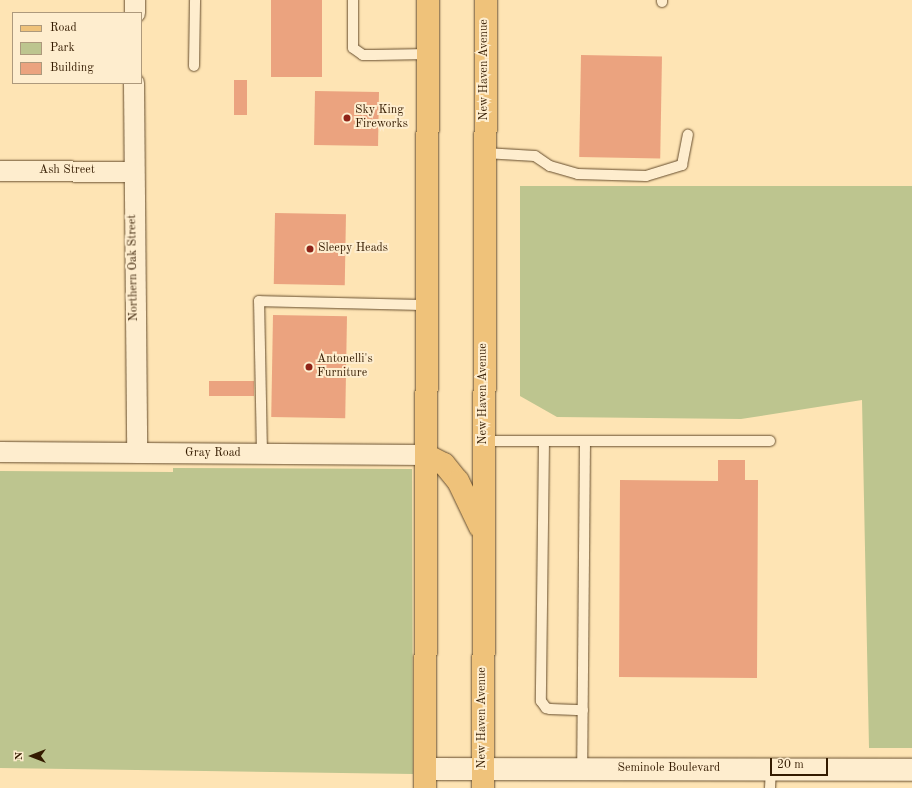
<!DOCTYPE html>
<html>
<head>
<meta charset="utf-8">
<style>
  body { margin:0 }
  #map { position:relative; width:912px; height:788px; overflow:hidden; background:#fee4b4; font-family:"Old Standard TT",serif }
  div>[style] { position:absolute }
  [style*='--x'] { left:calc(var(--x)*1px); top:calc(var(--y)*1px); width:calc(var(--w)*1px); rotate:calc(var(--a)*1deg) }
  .green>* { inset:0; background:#bdc58f }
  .building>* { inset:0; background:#eba37f; transform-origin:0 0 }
  .roads { filter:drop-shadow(0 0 1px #664d2d) drop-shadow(0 0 1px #664d2d) }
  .lane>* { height:10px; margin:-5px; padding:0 5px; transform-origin:5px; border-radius:5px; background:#feedce }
  .street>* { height:20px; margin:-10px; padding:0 10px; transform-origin:10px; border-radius:10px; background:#feedce }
  .secondary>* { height:22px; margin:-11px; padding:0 11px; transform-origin:11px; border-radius:11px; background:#feedce }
  .primary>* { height:22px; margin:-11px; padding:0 11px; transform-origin:11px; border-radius:11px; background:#efc27a }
  .dots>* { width:11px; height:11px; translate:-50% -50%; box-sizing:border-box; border:2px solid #feedce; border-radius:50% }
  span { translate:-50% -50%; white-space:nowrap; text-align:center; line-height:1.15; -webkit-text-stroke:4px #feedce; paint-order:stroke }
  .street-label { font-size:12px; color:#341b00 }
  .poi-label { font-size:12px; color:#341b00 }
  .left { translate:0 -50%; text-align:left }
  .legend { position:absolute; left:12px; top:12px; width:130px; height:72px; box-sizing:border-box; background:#feedce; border:1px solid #ad997c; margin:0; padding:5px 7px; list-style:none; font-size:12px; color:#341b00 }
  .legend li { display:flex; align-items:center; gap:8px; height:20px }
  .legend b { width:20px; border:1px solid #ad997c }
  .north { position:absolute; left:12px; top:736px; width:40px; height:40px; -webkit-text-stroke:3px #feedce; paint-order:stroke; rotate:270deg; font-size:11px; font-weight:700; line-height:16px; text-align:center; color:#341b00 }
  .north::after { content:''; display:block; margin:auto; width:14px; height:18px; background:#341b00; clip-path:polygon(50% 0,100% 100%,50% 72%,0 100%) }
  .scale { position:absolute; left:770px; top:758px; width:58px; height:18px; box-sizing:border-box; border:2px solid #341b00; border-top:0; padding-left:5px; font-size:12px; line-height:14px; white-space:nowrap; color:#341b00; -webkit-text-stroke:3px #feedce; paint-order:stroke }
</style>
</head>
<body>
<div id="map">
  <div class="green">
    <i style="clip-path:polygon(520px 186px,912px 186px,912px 748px,869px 748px,862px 400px,741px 419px,557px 417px,520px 396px)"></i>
    <i style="clip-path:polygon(173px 468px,412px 469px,413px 774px,0 768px,0 471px,173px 472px)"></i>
  </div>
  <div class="building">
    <i style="left:271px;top:0;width:51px;height:77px"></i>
    <i style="left:581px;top:55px;width:81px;height:102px;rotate:1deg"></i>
    <i style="left:234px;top:80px;width:13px;height:35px"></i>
    <i style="left:315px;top:91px;width:64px;height:54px;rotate:1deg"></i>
    <i style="left:275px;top:213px;width:71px;height:71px;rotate:1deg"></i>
    <i style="left:273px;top:315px;width:74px;height:102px;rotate:1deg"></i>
    <i style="left:254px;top:381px;width:15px;height:45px;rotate:90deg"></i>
    <i style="clip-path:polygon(718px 460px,745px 460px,745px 480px,758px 480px,757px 678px,619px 677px,620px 480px,718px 481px)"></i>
  </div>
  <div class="roads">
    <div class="lane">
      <i style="--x:353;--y:0;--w:48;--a:90"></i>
      <i style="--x:353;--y:48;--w:12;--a:35"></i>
      <i style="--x:363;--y:55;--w:11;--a:0"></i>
      <i style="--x:374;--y:55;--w:54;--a:-1.1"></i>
      <i style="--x:662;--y:0;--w:2;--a:90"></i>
      <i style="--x:194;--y:66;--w:66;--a:-89.1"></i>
      <i style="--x:485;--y:153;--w:50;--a:3.4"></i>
      <i style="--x:535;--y:156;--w:18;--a:34"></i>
      <i style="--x:550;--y:166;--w:29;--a:16"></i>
      <i style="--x:578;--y:174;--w:68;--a:1.7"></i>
      <i style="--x:646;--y:176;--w:38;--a:-17"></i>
      <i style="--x:682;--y:165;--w:31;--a:-79"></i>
      <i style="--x:483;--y:441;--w:102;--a:0"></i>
      <i style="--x:585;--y:441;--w:328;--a:90.5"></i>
      <i style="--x:544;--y:441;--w:260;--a:90.7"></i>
      <i style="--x:541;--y:701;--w:9;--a:54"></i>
      <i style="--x:546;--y:708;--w:4;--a:14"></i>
      <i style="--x:550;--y:709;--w:33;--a:2"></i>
      <i style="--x:585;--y:441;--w:185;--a:0"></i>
      <i style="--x:262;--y:454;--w:153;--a:-91.1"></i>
      <i style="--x:259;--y:301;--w:168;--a:1.4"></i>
      <i style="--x:770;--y:788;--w:19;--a:-87"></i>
    </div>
    <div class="street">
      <i style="--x:135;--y:13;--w:13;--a:-90"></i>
      <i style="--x:134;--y:83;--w:370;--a:89.5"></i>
      <i style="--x:0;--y:171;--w:133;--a:0.4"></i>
      <i style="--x:0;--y:452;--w:426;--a:0.4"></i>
    </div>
    <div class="secondary">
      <i style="--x:425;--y:769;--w:487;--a:0.1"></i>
    </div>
    <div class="primary">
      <i style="--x:426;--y:455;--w:20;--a:27"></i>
      <i style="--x:444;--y:464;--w:22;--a:51"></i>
      <i style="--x:458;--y:481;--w:51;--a:64.4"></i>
      <i style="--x:425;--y:788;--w:788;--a:-89.78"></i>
      <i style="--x:483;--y:788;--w:788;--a:-89.78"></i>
    </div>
  </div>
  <div class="dots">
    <i style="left:347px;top:118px;background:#8f2418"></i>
    <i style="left:310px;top:249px;background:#8f2418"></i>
    <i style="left:309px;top:367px;background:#8f2418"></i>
  </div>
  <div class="street-label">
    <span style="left:485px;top:70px;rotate:-90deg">New Haven Avenue</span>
    <span style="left:67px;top:171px">Ash Street</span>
    <span style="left:134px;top:268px;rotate:-91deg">Northern Oak Street</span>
    <span style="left:484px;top:394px;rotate:-90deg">New Haven Avenue</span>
    <span style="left:213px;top:454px">Gray Road</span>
    <span style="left:483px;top:718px;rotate:-90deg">New Haven Avenue</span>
    <span style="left:669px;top:769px">Seminole Boulevard</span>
  </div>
  <div class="poi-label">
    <span class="left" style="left:355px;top:118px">Sky King<br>Fireworks</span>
    <span class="left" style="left:318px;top:249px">Sleepy Heads</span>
    <span class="left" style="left:317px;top:367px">Antonelli's<br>Furniture</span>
  </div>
  <ul class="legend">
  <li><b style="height:5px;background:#efc27a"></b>Road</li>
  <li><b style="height:11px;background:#bdc58f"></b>Park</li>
  <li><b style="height:11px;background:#eba37f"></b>Building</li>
  </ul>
  <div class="north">N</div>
  <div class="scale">20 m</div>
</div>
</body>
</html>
